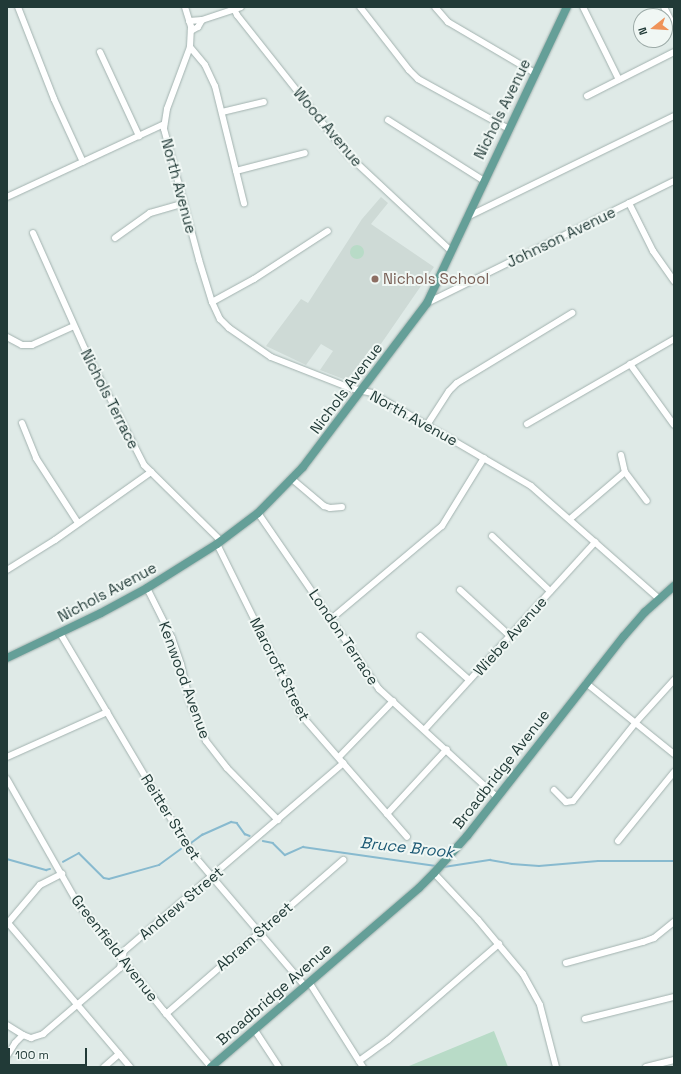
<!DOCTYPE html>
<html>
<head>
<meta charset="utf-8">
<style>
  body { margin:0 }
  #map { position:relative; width:681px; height:1074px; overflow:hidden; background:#dfeae7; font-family:"Space Grotesk",sans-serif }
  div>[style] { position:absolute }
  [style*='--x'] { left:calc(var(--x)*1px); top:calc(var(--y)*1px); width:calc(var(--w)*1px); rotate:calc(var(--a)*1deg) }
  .built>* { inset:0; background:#cedad6 }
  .green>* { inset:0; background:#b8dbc7 }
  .round { border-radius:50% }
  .stream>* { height:1.5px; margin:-0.75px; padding:0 0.75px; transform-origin:0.75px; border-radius:0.75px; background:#88bacf }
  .roads { filter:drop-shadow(0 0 1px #a2b2af) drop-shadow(0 0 1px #a2b2af) }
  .minor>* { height:6px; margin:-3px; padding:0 3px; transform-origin:3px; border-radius:3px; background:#fff }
  .major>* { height:8px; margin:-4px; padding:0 4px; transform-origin:4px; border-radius:4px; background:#659f98 }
  .dots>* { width:11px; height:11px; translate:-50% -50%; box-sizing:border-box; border:2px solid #f0f7f4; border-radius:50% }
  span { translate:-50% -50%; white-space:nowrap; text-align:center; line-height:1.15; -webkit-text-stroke:4px #f0f7f4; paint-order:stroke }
  .street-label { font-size:15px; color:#213a37 }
  .education-label { font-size:15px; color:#785e54 }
  .left { translate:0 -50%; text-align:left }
  .water-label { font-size:16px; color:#1c5974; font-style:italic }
  .frame { position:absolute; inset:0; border:8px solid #213a37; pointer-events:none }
  .north { position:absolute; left:633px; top:8px; width:40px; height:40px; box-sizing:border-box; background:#f0f7f4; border:1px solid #9daba8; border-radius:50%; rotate:253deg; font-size:11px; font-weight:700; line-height:16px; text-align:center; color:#213a37 }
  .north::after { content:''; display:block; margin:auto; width:14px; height:18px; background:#ef9359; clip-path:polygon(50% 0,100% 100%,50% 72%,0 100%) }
  .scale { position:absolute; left:8px; top:1048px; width:79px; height:18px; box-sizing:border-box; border:2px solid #213a37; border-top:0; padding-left:5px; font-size:12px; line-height:14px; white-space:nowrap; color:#213a37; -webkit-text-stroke:3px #f0f7f4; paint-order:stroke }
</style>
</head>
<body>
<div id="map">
  <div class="built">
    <i style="clip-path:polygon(381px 197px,388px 203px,371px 224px,434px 267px,354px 383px,320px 370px,333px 351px,321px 344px,306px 365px,266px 346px,301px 299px,308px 303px,362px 219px)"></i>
  </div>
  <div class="green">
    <i class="round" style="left:350px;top:245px;width:14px;height:14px"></i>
    <i style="clip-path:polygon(494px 1031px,508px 1067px,409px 1066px)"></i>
  </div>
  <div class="stream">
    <i style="--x:263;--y:841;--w:10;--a:11"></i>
    <i style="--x:273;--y:843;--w:17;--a:45"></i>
    <i style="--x:285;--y:855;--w:20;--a:-24"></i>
    <i style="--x:303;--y:847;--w:134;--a:8.1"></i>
    <i style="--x:191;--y:843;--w:14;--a:-36"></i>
    <i style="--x:202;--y:835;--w:32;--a:-24"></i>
    <i style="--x:231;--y:822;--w:6;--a:9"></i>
    <i style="--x:237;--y:823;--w:14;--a:54"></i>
    <i style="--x:245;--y:834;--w:5;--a:22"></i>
    <i style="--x:7;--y:859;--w:41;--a:15.8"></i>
    <i style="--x:46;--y:870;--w:4;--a:-14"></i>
    <i style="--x:63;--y:862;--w:18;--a:-29"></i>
    <i style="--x:79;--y:853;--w:35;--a:45"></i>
    <i style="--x:104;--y:878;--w:5;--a:11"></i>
    <i style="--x:109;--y:879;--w:52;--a:-15.6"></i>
    <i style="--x:159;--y:865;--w:27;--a:-36"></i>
    <i style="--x:444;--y:867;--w:47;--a:-8.7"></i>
    <i style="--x:490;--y:860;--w:22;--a:10"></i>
    <i style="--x:512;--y:864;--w:27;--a:4"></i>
    <i style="--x:539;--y:866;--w:59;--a:-4.8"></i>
    <i style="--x:598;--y:861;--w:76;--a:0"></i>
  </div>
  <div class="roads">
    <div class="minor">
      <i style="--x:18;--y:7;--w:99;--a:68.6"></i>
      <i style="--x:54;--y:99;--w:69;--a:65.3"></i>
      <i style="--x:185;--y:7;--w:21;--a:73"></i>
      <i style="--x:191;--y:27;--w:20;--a:93"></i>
      <i style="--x:190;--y:47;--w:66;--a:110.4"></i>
      <i style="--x:167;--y:109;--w:20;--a:99"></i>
      <i style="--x:164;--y:129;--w:136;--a:75"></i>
      <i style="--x:199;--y:260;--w:44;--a:72.8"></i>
      <i style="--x:212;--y:302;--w:19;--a:65"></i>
      <i style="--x:220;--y:319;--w:13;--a:45"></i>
      <i style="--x:229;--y:328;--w:51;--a:34.6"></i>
      <i style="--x:271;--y:357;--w:85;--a:21.4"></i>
      <i style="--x:350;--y:388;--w:23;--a:13"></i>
      <i style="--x:372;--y:393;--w:184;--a:30.3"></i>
      <i style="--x:531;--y:486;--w:171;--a:41.4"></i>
      <i style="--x:360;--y:7;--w:80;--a:52.1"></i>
      <i style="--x:409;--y:70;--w:13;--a:45"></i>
      <i style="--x:418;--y:79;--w:104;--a:28.8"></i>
      <i style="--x:435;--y:7;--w:20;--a:49"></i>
      <i style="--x:448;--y:22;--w:101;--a:30.4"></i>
      <i style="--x:583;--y:7;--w:81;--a:63.7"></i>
      <i style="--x:664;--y:7;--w:22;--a:63"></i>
      <i style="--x:234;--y:9;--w:7;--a:63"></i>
      <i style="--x:237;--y:15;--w:179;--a:51.6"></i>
      <i style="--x:348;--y:155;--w:141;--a:43"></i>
      <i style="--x:189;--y:21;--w:13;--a:-4"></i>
      <i style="--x:202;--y:20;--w:41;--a:-18.4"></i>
      <i style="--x:191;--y:31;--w:8;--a:-30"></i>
      <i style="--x:198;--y:27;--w:8;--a:-60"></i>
      <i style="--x:190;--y:47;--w:23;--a:50"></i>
      <i style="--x:205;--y:65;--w:23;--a:65"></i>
      <i style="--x:215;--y:86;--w:121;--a:76.1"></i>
      <i style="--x:100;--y:52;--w:93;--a:65.1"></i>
      <i style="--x:587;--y:96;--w:97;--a:-26.8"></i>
      <i style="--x:222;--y:112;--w:43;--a:-13.4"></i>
      <i style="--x:388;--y:120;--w:114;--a:32.4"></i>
      <i style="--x:236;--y:171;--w:71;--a:-14.6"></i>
      <i style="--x:7;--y:197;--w:173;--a:-24.9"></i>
      <i style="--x:629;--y:203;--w:54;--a:63.4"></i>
      <i style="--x:653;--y:251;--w:37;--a:55"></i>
      <i style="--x:467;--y:217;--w:230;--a:-26"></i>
      <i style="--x:33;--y:233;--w:127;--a:65.9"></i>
      <i style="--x:85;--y:349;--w:130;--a:63"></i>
      <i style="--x:144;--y:465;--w:108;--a:44.6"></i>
      <i style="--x:115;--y:238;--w:43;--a:-35.5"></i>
      <i style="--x:150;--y:213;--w:35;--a:-16"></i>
      <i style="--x:212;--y:302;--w:48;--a:-28.7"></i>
      <i style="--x:254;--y:279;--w:88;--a:-33"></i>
      <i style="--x:427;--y:303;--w:275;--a:-26.3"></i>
      <i style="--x:7;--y:337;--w:17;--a:28"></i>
      <i style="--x:22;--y:345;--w:10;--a:0"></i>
      <i style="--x:32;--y:345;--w:46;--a:-24.3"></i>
      <i style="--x:630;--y:364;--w:75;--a:54.2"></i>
      <i style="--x:22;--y:423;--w:38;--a:68"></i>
      <i style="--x:36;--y:458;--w:77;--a:57.1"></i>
      <i style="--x:527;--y:424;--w:170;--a:-30"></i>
      <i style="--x:427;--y:425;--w:40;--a:-57.1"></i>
      <i style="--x:449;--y:391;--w:11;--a:-45"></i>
      <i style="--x:457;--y:383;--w:135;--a:-31.3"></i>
      <i style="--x:621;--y:455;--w:17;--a:77"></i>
      <i style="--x:625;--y:472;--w:36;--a:53"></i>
      <i style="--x:292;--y:479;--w:42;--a:40.2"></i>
      <i style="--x:324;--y:506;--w:6;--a:18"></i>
      <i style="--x:330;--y:508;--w:12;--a:-5"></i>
      <i style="--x:258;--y:513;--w:214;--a:55.5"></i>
      <i style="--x:379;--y:689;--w:160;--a:42.5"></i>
      <i style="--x:570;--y:519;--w:72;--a:-40.5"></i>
      <i style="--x:492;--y:536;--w:80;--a:43.5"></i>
      <i style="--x:217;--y:544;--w:192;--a:63.7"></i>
      <i style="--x:302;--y:716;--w:160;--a:49"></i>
      <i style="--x:7;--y:570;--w:57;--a:-32"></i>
      <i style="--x:55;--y:540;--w:118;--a:-35.3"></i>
      <i style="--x:147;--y:588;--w:56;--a:63.4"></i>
      <i style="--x:172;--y:638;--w:28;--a:71"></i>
      <i style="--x:181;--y:664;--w:37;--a:77"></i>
      <i style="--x:189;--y:700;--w:44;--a:67.5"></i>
      <i style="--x:206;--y:741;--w:34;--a:52"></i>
      <i style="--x:227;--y:768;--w:73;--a:45.6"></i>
      <i style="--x:460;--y:590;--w:68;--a:42.6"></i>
      <i style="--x:331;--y:619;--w:145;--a:-40"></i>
      <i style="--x:442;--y:526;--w:80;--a:-58.3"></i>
      <i style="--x:60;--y:633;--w:204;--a:59.3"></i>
      <i style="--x:164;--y:808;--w:59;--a:57.4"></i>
      <i style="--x:196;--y:858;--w:168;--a:49.6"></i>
      <i style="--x:420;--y:636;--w:66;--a:41.9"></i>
      <i style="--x:586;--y:683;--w:113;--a:38.9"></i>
      <i style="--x:425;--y:729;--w:253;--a:-47.7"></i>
      <i style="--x:7;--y:757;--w:110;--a:-24.2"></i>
      <i style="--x:339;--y:757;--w:78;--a:-46"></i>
      <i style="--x:7;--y:779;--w:144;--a:60.4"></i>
      <i style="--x:78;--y:904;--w:137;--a:51.2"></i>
      <i style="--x:164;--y:1011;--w:73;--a:50"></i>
      <i style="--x:554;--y:790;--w:17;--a:45"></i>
      <i style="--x:566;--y:802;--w:7;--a:-8"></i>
      <i style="--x:573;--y:801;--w:101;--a:-51.4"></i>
      <i style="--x:636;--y:722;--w:57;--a:-47.9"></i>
      <i style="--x:387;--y:814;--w:88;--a:-47.3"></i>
      <i style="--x:618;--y:841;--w:89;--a:-50.9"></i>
      <i style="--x:434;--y:873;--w:64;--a:46.9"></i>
      <i style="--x:478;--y:920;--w:70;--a:50.2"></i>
      <i style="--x:523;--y:974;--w:35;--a:61"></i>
      <i style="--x:540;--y:1005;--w:64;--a:75.5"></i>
      <i style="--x:8;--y:923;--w:189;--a:49.7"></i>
      <i style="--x:7;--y:924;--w:51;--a:-49.8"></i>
      <i style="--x:40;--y:885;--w:25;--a:-27"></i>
      <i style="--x:566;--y:963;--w:80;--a:-15.3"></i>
      <i style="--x:643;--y:942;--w:12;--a:-20"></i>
      <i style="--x:654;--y:938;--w:26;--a:-39"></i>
      <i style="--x:309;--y:982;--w:101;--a:57.6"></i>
      <i style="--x:166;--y:1014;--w:235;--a:-41"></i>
      <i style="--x:585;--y:1019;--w:92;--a:-13.9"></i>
      <i style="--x:7;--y:1025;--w:19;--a:32"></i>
      <i style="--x:23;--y:1035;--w:9;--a:21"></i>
      <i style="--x:31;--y:1038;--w:13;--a:-18"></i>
      <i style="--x:43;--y:1034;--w:101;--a:-40.6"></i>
      <i style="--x:120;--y:968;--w:17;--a:-77"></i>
      <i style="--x:124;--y:951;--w:289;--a:-40.6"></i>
      <i style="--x:254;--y:1029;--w:45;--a:56.7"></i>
      <i style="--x:7;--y:1056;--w:15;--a:-58"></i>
      <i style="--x:15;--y:1043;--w:11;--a:-45"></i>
      <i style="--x:359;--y:1061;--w:36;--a:-36"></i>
      <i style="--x:388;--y:1040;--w:147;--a:-40.9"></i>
      <i style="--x:104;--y:1067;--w:20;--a:-41"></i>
      <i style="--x:646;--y:1067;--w:29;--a:-14"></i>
    </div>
    <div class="major">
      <i style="--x:7;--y:658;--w:104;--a:-25.6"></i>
      <i style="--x:101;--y:613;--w:52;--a:-28.5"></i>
      <i style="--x:147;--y:588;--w:83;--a:-32.2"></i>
      <i style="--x:217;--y:544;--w:51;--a:-37.1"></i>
      <i style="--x:258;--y:513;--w:64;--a:-45.6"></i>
      <i style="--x:303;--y:467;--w:206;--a:-52.9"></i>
      <i style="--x:427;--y:303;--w:327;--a:-64.7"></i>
      <i style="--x:211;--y:1067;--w:274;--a:-40.7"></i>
      <i style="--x:419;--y:888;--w:21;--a:-45"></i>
      <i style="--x:434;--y:873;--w:50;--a:-48.3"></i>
      <i style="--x:467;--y:836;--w:254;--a:-51.9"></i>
      <i style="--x:624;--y:636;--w:32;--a:-49"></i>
      <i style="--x:645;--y:612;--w:39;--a:-42"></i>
    </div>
  </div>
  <div class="dots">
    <i style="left:375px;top:279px;background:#8d6e63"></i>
  </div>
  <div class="street-label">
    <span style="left:502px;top:109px;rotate:-64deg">Nichols Avenue</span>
    <span style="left:328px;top:127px;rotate:50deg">Wood Avenue</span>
    <span style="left:179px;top:186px;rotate:75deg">North Avenue</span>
    <span style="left:561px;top:237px;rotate:-26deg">Johnson Avenue</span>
    <span style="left:346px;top:388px;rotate:-53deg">Nichols Avenue</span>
    <span style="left:110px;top:399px;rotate:63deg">Nichols Terrace</span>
    <span style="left:414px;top:418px;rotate:29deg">North Avenue</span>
    <span style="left:107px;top:592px;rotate:-28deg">Nichols Avenue</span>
    <span style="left:510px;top:636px;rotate:-48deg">Wiebe Avenue</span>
    <span style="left:344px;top:637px;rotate:56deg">London Terrace</span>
    <span style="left:280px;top:669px;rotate:63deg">Marcroft Street</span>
    <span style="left:185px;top:680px;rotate:70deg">Kenwood Avenue</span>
    <span style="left:501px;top:769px;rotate:-52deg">Broadbridge Avenue</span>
    <span style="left:171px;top:817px;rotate:58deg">Reitter Street</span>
    <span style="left:181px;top:903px;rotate:-40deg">Andrew Street</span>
    <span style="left:254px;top:936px;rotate:-41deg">Abram Street</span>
    <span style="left:115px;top:948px;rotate:52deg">Greenfield Avenue</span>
    <span style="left:274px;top:994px;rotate:-41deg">Broadbridge Avenue</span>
  </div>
  <div class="education-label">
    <span class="left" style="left:383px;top:279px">Nichols School</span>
  </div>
  <div class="water-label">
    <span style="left:407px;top:848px;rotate:6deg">Bruce Brook</span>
  </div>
  <div class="frame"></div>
  <div class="north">N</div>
  <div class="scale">100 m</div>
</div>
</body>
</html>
